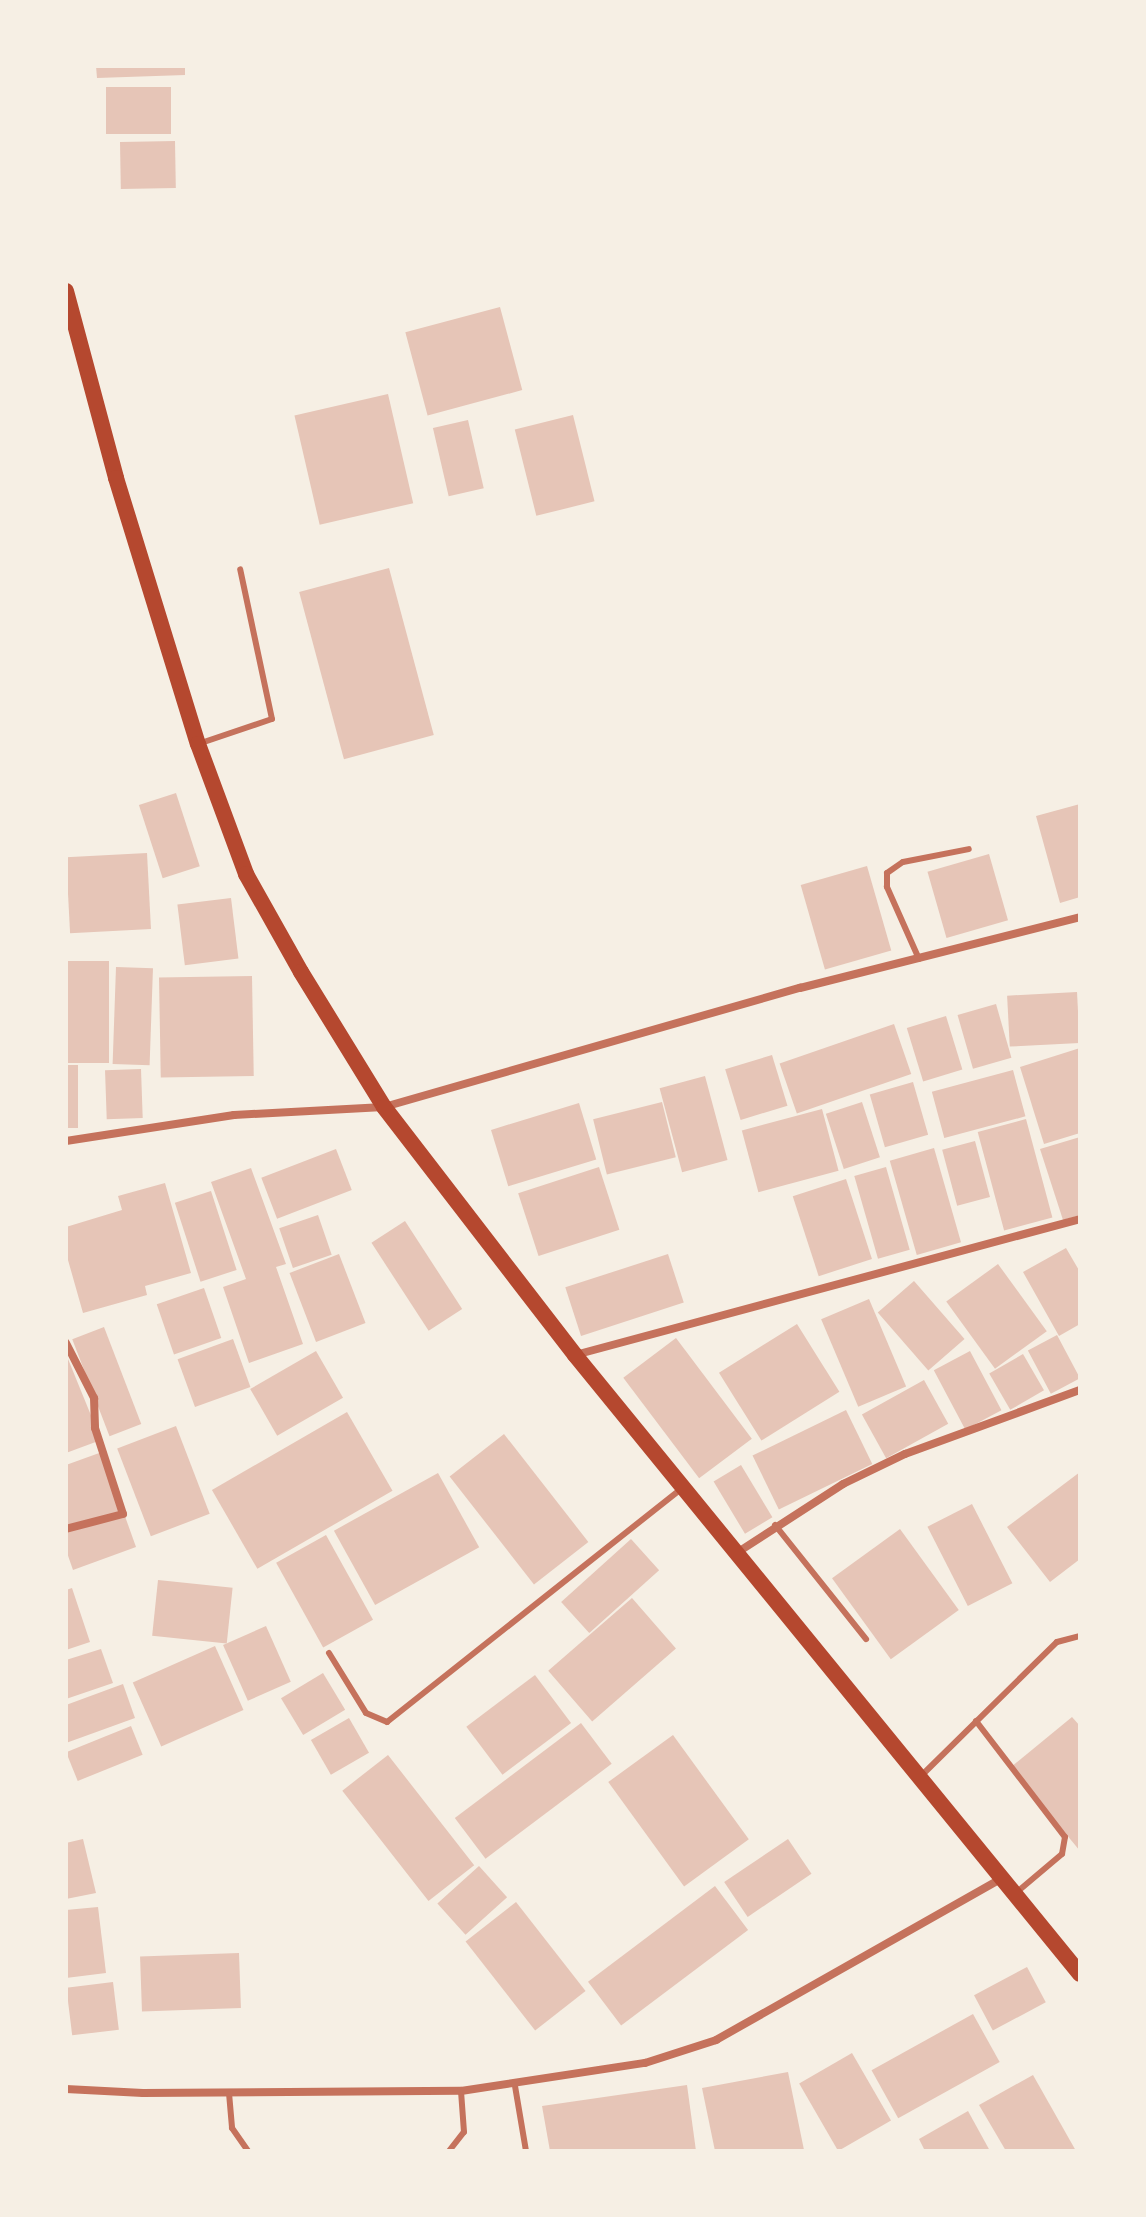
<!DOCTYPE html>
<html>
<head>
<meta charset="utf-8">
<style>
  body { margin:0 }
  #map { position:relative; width:1146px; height:2217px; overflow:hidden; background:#f6efe4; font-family:"PT Sans",sans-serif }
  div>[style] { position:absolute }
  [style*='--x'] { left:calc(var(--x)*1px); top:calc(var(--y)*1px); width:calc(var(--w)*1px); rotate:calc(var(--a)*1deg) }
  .building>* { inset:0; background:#e6c5b7; transform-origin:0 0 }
  .service>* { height:6px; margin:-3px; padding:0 3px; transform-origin:3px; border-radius:3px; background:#c5725c }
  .minor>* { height:8px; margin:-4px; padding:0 4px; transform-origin:4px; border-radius:4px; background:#c5725c }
  .secondary>* { height:16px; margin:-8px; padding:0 8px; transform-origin:8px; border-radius:8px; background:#b5482f }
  span { translate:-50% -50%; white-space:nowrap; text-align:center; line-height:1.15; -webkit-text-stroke:6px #f6efe4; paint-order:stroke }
  .frame { position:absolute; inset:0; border:68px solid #f6efe4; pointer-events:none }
</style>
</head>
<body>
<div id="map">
  <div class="building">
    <i style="clip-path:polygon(96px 66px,185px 66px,185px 75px,97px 78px)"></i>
    <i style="left:106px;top:87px;width:65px;height:47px"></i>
    <i style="left:175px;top:141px;width:47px;height:55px;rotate:89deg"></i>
    <i style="left:500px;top:307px;width:86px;height:98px;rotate:75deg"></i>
    <i style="left:388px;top:394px;width:112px;height:96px;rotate:77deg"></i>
    <i style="left:573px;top:415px;width:89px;height:60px;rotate:76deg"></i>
    <i style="left:468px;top:420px;width:70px;height:36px;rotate:77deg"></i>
    <i style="left:389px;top:568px;width:173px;height:93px;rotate:75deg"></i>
    <i style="left:176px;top:793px;width:77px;height:39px;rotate:72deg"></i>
    <i style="clip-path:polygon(1080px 804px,1080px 897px,1060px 903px,1036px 816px)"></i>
    <i style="left:147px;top:853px;width:76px;height:81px;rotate:87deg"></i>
    <i style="left:989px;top:854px;width:69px;height:64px;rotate:74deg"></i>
    <i style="left:867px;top:866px;width:88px;height:69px;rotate:74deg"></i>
    <i style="left:231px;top:898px;width:61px;height:54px;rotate:83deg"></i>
    <i style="left:66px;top:961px;width:43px;height:102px"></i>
    <i style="left:116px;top:967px;width:37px;height:97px;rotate:2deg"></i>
    <i style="left:252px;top:976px;width:100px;height:93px;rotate:89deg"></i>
    <i style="left:1077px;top:992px;width:51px;height:70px;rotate:87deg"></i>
    <i style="left:996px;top:1004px;width:56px;height:40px;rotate:74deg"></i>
    <i style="left:946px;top:1016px;width:56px;height:41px;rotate:73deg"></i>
    <i style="left:894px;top:1024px;width:53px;height:121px;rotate:71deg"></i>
    <i style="clip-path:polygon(1080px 1048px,1080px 1133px,1044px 1144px,1020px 1067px)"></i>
    <i style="left:772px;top:1055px;width:53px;height:49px;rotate:73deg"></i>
    <i style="left:78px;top:1065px;width:63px;height:12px;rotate:90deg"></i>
    <i style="left:141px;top:1069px;width:49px;height:36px;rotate:88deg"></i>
    <i style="left:1013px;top:1070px;width:48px;height:84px;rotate:75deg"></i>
    <i style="left:705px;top:1076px;width:87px;height:47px;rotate:75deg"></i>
    <i style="left:913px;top:1082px;width:55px;height:45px;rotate:74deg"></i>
    <i style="left:662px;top:1102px;width:57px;height:71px;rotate:76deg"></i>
    <i style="left:862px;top:1102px;width:58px;height:38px;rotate:72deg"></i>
    <i style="left:579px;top:1103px;width:59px;height:92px;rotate:73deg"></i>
    <i style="left:822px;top:1109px;width:64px;height:83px;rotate:75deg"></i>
    <i style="left:1026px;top:1119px;width:102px;height:50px;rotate:75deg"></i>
    <i style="clip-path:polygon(1080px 1137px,1080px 1215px,1063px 1220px,1040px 1149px)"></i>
    <i style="left:975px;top:1141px;width:58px;height:34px;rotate:75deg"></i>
    <i style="left:934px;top:1148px;width:98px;height:46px;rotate:74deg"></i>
    <i style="left:336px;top:1149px;width:44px;height:80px;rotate:69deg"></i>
    <i style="left:599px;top:1167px;width:66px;height:85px;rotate:72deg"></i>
    <i style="left:886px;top:1167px;width:86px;height:33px;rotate:74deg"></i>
    <i style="clip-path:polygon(251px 1168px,286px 1264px,276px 1267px,303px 1344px,249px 1363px,223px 1287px,246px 1279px,211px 1182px)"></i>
    <i style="left:846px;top:1179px;width:84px;height:56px;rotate:72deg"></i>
    <i style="clip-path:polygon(165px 1183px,191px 1273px,145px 1286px,147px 1295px,83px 1313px,66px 1253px,66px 1227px,122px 1210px,118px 1196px)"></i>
    <i style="left:211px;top:1191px;width:83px;height:38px;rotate:72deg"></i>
    <i style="left:318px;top:1215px;width:42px;height:41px;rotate:71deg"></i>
    <i style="left:405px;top:1221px;width:105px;height:40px;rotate:57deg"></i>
    <i style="clip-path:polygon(1066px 1248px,1080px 1272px,1080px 1324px,1059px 1336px,1023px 1272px)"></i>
    <i style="left:339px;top:1254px;width:74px;height:53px;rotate:69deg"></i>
    <i style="left:668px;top:1254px;width:51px;height:108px;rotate:72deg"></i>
    <i style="left:998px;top:1264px;width:83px;height:64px;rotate:54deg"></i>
    <i style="left:914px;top:1281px;width:77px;height:48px;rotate:49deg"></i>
    <i style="left:204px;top:1288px;width:53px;height:50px;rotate:71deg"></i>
    <i style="left:869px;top:1299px;width:95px;height:52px;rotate:67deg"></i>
    <i style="left:797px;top:1324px;width:80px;height:92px;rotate:58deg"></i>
    <i style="left:104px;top:1327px;width:104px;height:34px;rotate:69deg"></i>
    <i style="left:1057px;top:1335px;width:49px;height:33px;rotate:62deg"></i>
    <i style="left:676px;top:1338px;width:126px;height:66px;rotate:53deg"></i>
    <i style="left:233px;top:1339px;width:51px;height:59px;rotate:70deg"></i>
    <i style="left:316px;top:1351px;width:54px;height:76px;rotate:60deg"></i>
    <i style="left:970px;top:1351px;width:67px;height:41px;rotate:62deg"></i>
    <i style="clip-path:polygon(66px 1354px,101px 1440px,66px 1453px)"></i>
    <i style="left:1023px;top:1354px;width:42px;height:39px;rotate:60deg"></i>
    <i style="left:924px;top:1380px;width:50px;height:71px;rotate:61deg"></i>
    <i style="left:846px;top:1410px;width:60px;height:104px;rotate:64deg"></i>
    <i style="left:347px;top:1412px;width:91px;height:156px;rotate:60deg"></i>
    <i style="left:176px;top:1426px;width:94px;height:63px;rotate:69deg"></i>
    <i style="left:504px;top:1434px;width:137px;height:69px;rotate:52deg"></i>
    <i style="clip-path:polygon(102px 1452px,136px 1547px,73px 1570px,66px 1550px,66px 1465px)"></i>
    <i style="left:741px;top:1465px;width:61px;height:32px;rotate:59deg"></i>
    <i style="clip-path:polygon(1080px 1472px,1080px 1559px,1050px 1582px,1007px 1527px)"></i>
    <i style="left:438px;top:1473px;width:85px;height:119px;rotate:61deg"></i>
    <i style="left:972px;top:1504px;width:89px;height:50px;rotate:63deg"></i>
    <i style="left:900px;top:1529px;width:100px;height:84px;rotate:54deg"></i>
    <i style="left:326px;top:1535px;width:97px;height:57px;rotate:61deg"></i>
    <i style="left:631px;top:1539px;width:42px;height:94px;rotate:48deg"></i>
    <i style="left:158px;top:1580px;width:75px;height:56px;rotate:6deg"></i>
    <i style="clip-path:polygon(72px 1588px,90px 1642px,66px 1650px,66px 1590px)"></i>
    <i style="left:632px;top:1598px;width:67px;height:111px;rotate:49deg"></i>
    <i style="left:266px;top:1626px;width:61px;height:47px;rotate:66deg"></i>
    <i style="left:215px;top:1646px;width:70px;height:90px;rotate:66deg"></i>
    <i style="clip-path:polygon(101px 1649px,113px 1683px,66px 1699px,66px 1660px)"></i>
    <i style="left:323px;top:1673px;width:43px;height:49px;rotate:59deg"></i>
    <i style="left:535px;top:1675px;width:60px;height:86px;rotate:53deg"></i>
    <i style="clip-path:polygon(123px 1684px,135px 1718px,66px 1743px,66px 1705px)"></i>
    <i style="clip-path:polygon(1072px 1717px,1080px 1726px,1080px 1851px,1011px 1767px)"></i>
    <i style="left:349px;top:1718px;width:40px;height:44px;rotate:60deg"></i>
    <i style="left:581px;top:1723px;width:51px;height:158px;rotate:53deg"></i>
    <i style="left:131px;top:1726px;width:31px;height:70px;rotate:68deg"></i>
    <i style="left:673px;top:1735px;width:129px;height:80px;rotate:54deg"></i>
    <i style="left:388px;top:1755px;width:140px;height:58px;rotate:52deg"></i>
    <i style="clip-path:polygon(83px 1839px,96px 1893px,66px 1899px,66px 1843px)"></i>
    <i style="left:788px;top:1839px;width:42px;height:77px;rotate:56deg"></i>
    <i style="left:479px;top:1866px;width:42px;height:56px;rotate:48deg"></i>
    <i style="left:715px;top:1886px;width:55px;height:159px;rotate:53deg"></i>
    <i style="left:516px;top:1902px;width:113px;height:64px;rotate:52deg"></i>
    <i style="clip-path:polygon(98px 1907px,106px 1973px,66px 1978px,66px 1910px)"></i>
    <i style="left:239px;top:1953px;width:55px;height:99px;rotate:88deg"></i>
    <i style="left:1027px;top:1967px;width:40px;height:60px;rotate:62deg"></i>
    <i style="left:113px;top:1982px;width:48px;height:47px;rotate:83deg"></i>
    <i style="left:973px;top:2014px;width:55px;height:116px;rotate:61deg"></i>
    <i style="left:852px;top:2053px;width:78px;height:61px;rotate:60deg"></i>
    <i style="clip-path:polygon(788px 2072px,804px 2150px,715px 2151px,702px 2088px)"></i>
    <i style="clip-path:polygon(1033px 2075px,1076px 2151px,1006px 2151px,979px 2105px)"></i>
    <i style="clip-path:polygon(687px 2085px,696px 2151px,550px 2151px,542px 2106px)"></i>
    <i style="clip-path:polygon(968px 2111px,990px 2151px,925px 2151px,919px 2139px)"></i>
  </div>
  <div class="service">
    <i style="--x:198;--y:744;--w:78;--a:-18.7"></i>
    <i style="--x:272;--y:719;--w:153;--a:-102"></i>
    <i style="--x:919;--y:959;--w:79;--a:-114"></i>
    <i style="--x:887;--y:887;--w:14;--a:-90"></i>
    <i style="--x:887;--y:873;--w:19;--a:-35"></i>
    <i style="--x:903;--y:862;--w:67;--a:-11.1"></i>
    <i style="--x:775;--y:1525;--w:146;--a:51.4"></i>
    <i style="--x:329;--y:1653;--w:70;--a:58.3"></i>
    <i style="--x:366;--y:1713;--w:23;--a:23"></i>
    <i style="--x:387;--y:1722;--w:377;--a:-38.4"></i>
    <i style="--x:976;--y:1721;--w:146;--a:52.5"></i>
    <i style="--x:1065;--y:1837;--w:17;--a:100"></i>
    <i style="--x:1062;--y:1854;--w:59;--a:139.8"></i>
    <i style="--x:920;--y:1777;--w:192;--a:-44.6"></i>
    <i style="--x:1057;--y:1642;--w:24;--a:-15"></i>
    <i style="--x:515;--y:2086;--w:66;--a:80.4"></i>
    <i style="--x:229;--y:2093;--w:35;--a:85"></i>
    <i style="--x:232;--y:2128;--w:28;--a:55"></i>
    <i style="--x:449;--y:2151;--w:24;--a:-52"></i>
    <i style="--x:464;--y:2132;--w:41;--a:-94.2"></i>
  </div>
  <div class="minor">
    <i style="--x:66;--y:1141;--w:170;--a:-8.8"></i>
    <i style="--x:234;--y:1115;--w:150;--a:-3.1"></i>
    <i style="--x:384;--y:1107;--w:433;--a:-16"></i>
    <i style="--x:800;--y:988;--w:289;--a:-14.2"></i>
    <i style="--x:66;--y:1343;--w:62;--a:63"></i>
    <i style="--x:94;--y:1398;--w:30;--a:88"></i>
    <i style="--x:95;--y:1428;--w:90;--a:72"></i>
    <i style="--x:123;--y:1514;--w:59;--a:165.3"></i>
    <i style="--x:575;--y:1355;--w:523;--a:-15.07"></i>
    <i style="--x:735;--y:1554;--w:129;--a:-32.9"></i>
    <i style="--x:843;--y:1484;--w:69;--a:-25.8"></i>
    <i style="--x:905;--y:1454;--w:186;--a:-20.1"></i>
    <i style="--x:66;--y:2089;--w:77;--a:3"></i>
    <i style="--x:143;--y:2093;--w:318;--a:-0.4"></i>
    <i style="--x:461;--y:2091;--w:186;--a:-8.7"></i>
    <i style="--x:645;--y:2063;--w:75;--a:-17.9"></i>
    <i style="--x:716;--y:2040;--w:331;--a:-29.5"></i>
  </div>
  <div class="secondary">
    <i style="--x:66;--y:291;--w:194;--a:75"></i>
    <i style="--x:116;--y:478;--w:278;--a:72.9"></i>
    <i style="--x:198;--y:744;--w:139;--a:69.7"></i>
    <i style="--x:246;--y:874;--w:112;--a:60.7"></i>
    <i style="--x:301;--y:972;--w:158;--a:58.4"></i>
    <i style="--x:384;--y:1107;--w:313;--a:52.4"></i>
    <i style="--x:575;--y:1355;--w:799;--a:50.79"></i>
  </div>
  <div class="frame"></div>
</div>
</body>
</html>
